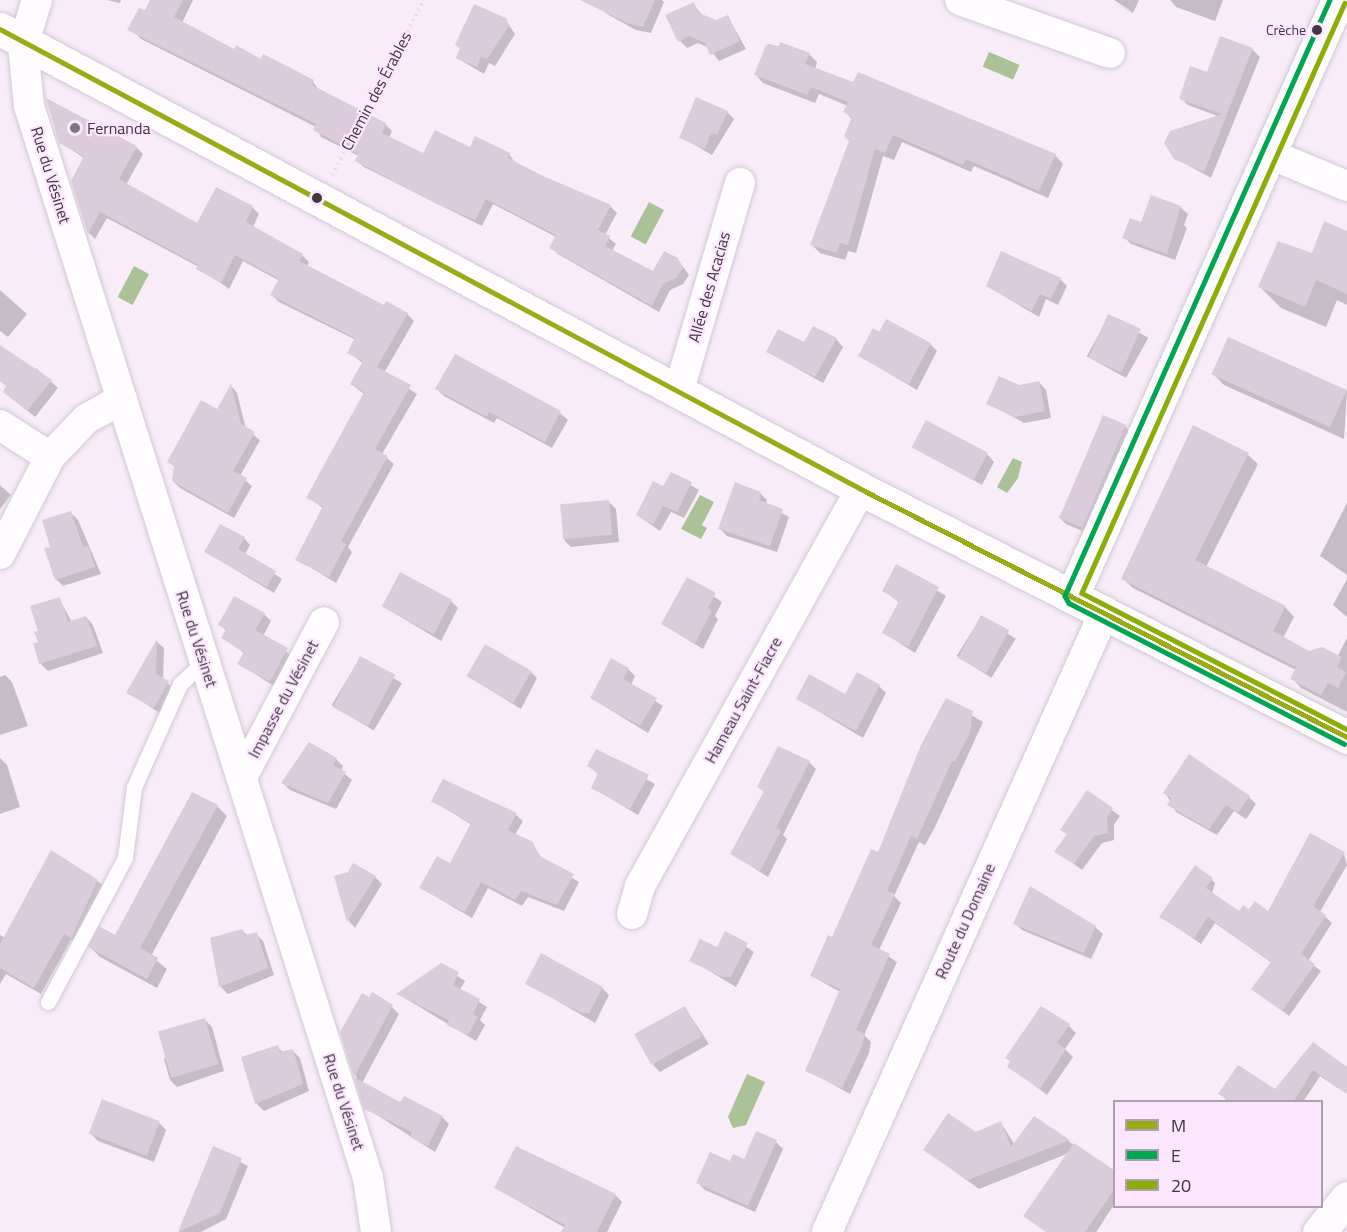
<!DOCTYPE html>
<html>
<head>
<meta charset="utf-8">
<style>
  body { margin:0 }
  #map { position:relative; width:1347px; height:1232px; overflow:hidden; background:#f7ecf8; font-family:"Titillium Web",sans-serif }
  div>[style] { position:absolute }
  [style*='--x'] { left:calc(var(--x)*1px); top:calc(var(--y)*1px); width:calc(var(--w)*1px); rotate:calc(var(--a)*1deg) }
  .water>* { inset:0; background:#abc196; transform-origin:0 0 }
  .shadow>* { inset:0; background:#0003; transform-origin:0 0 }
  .building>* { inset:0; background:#dbccdc; transform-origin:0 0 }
  .path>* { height:4px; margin-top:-2px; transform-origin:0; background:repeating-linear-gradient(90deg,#dfdce0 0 1.5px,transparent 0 6px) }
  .roads { filter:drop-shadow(0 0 2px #d2c8d4) drop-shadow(0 0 2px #d2c8d4) }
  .lane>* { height:15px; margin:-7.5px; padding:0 7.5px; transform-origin:7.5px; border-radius:7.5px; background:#fefcfe }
  .street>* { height:30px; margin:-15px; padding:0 15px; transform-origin:15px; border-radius:15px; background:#fefcfe }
  .secondary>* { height:33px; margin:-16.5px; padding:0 16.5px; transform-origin:16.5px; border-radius:16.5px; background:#fefcfe }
  .bus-1>* { height:4.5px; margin:-2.25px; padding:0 2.25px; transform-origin:2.25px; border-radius:2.25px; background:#99ac16 }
  .bus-2>* { height:4.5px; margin:-2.25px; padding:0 2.25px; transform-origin:2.25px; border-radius:2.25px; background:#00a651 }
  .bus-3>* { height:4.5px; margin:-2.25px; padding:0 2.25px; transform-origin:2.25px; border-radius:2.25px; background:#8cad08 }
  .dots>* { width:16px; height:16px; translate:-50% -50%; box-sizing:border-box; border:3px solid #fbe6fe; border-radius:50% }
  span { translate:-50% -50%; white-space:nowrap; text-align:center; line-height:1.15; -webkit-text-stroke:4.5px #fbe6fe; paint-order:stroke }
  .bus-label { font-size:14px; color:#3f3541 }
  .right { translate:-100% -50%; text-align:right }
  .street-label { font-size:16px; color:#3f3541 }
  .poi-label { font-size:16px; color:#3f3541 }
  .left { translate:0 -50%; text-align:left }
  .legend { position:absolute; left:1113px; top:1100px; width:210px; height:108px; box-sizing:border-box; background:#fbe6fe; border:2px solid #b09fb2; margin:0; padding:8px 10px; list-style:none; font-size:18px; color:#3f3541 }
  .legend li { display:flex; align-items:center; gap:12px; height:30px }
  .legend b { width:30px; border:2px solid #b09fb2 }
</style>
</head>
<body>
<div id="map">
  <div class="water">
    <i style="left:989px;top:52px;width:33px;height:16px;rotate:23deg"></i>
    <i style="left:649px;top:202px;width:17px;height:39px;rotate:28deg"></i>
    <i style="left:134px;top:266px;width:17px;height:35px;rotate:28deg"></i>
    <i style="clip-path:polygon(1013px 458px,1022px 462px,1018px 478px,1007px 493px,997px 487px)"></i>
    <i style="clip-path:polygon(700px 495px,714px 502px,702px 525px,707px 528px,701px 539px,681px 529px)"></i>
    <i style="clip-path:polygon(747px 1074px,765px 1082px,746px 1125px,733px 1128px,728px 1117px)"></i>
  </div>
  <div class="shadow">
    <i style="clip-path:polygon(107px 0,121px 0,120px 3px)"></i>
    <i style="clip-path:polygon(151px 0,193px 0,182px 23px,235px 51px,313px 82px,319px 90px,385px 124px,392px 131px,389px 138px,424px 155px,470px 149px,509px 154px,515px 163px,542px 177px,610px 206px,617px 213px,605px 235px,616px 244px,612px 251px,654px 273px,678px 260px,689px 275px,683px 284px,670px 290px,659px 312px,558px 254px,551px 247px,556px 237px,493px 204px,482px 226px,364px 167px,357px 161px,359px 156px,321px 137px,316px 127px,141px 39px,135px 33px)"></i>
    <i style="clip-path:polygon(602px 0,662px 0,664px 2px,651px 33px,636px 30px,607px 14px,599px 7px)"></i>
    <i style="clip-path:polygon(1107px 0,1132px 12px,1114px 0,1139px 0,1133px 13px)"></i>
    <i style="clip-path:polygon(1170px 0,1223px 0,1215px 21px,1176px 7px)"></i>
    <i style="clip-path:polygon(693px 4px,703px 16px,716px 22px,728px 17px,746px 49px,719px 61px,709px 48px,698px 43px,687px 48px,680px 41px)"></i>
    <i style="clip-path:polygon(505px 19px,515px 34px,495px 66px,489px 63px,484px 74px,457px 58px,461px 49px,456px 45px)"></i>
    <i style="clip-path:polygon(1221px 38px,1253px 50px,1260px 57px,1211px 178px,1175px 158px,1220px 117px,1188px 105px,1181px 98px,1208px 73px)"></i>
    <i style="clip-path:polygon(768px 44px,809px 54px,817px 62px,815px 69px,1055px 155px,1063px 164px,1048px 198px,974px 166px,971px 172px,902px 142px,894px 160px,883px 156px,856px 253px,848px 251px,845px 260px,820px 253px,812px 245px,850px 140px,853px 120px,845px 112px,848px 106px,819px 94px,815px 103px,763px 83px,755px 74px)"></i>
    <i style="clip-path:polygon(727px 112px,734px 119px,712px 155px,681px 137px)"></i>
    <i style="clip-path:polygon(60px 142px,136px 147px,143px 154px,126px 185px,198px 225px,252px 207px,259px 214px,253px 227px,302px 255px,309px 262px,307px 266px,384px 307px,407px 314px,414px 321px,384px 373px,417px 394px,382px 454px,394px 464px,348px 547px,352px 552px,336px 583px,297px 559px,323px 508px,308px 497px,364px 394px,351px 384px,363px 363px,349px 353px,356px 340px,279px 302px,272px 295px,280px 281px,243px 261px,229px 289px,199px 267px,107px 218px,95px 239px,89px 233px,72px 181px,84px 158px)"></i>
    <i style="clip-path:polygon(1180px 207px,1188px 214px,1184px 225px,1187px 228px,1175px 260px,1131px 244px,1124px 237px,1142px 223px)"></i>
    <i style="clip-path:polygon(1347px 233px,1347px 305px,1337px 300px,1326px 327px,1281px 308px,1260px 287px)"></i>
    <i style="clip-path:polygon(1060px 279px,1067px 286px,1058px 305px,1046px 299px,1039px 317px,987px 286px)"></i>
    <i style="clip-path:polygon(0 290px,27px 314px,8px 337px,0 331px)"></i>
    <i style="left:1109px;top:316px;width:45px;height:46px;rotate:29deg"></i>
    <i style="clip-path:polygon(880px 334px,930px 344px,937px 351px,917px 390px,860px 356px)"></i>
    <i style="clip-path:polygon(836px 339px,843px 347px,823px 383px,768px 352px)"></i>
    <i style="clip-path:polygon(0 355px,33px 372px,36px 368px,58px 388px,35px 417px,5px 392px,8px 387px,0 380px)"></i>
    <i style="clip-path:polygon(455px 356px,560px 413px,568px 420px,552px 448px,497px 418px,494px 423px,444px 396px,437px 389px)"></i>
    <i style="clip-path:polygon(1213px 374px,1347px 391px,1344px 439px,1224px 385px)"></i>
    <i style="clip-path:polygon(1039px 382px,1046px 390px,1051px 418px,1024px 423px,988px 403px,1019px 386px)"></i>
    <i style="clip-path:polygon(232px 387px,237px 393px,246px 429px,260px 440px,240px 476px,252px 486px,234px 518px,180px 488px,173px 481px,176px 468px,169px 462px,218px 411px)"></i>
    <i style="clip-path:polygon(1125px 426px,1132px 434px,1087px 533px,1066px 524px,1059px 517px)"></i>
    <i style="clip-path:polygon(1194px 427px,1248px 455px,1258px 464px,1206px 567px,1285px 607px,1294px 617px,1283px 638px,1309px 653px,1337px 657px,1347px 638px,1347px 712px,1301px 688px,1292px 678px,1296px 670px,1133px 588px,1123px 579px)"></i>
    <i style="clip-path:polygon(913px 447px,987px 454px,994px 462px,982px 485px)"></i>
    <i style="clip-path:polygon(671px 474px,699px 490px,684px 518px,671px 512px,660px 531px,637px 515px,663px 489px)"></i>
    <i style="clip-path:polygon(0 485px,11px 495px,0 509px)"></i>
    <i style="clip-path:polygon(760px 493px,767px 500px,766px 504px,789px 517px,777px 552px,727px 536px,720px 529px)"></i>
    <i style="clip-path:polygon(609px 502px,616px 509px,619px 542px,571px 547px,564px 540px)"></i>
    <i style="clip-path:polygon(1347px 503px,1347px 575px,1320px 556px)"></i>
    <i style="clip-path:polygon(71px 513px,78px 520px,101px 574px,63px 586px,56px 579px,52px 548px)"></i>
    <i style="clip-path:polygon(244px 538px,250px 545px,245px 554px,282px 579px,274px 593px,206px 552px)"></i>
    <i style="clip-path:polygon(897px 566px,946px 596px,915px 653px,884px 633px,900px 603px,884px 591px)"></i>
    <i style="clip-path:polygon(687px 579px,722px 602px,715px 616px,718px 619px,703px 649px,662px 624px)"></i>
    <i style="clip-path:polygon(1347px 579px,1347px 617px,1333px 605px)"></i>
    <i style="clip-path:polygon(59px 599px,72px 622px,86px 617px,93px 625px,103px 653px,48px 671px,41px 664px,35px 644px,40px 643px,40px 632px)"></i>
    <i style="clip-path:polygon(451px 601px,458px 608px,441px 641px,384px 607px)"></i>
    <i style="clip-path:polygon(264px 614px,271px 621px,263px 636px,294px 657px,277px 688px,239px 664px,245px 654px,223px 637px,226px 631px,220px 624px)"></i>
    <i style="left:981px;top:617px;width:41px;height:46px;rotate:32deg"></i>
    <i style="clip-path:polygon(157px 642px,164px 648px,163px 679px,175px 690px,161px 714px,128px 692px)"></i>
    <i style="left:360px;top:658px;width:49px;height:55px;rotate:31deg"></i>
    <i style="clip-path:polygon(628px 669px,635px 676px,631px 685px,663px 706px,648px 733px,591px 698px)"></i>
    <i style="clip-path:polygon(531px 672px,537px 678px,521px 709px,469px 677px)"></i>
    <i style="clip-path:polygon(5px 675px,12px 682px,28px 726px,0 735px,0 677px)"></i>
    <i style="clip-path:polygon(879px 686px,886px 693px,863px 738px,798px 699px,846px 696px)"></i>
    <i style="clip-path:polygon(946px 700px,983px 722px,935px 827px,925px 845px,919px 842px,894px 896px,901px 903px,879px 950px,897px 962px,864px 1035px,871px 1042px,869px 1053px,850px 1094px,807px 1070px,840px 992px,812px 976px,878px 854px)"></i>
    <i style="clip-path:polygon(597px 751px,655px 784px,638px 815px,593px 788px,599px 775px,589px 766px)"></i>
    <i style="clip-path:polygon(0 758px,7px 765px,20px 807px,0 814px)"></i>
    <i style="clip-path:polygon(336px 759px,343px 766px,341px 771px,352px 780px,336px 809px,290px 790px,283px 783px)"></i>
    <i style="clip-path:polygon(809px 762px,816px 769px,783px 835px,787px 839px,768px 877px,732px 854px,764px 792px,759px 787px)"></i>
    <i style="clip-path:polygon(444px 781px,516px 815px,523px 821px,515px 835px,532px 844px,543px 860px,579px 882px,564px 911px,528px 897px,522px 906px,488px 888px,472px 918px,421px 888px,450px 865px,472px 825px,433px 801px)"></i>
    <i style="clip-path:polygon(1087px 792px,1120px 816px,1114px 825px,1114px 840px,1102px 843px,1082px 870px,1056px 851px,1068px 835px,1062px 830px)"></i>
    <i style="clip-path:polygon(1165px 792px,1249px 797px,1256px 804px,1246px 819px,1234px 811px,1217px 835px,1176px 812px)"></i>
    <i style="clip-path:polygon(217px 806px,227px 816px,151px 956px,167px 969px,157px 988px,100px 957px,90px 947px,115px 937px)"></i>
    <i style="clip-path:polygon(1344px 854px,1347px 865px,1320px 912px,1332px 923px,1308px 961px,1321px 971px,1289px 1016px,1253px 989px,1272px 963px,1215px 923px,1201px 944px,1161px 916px,1208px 876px,1215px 883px,1212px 894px,1240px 913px,1268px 913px)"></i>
    <i style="clip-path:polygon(336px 877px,375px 877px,382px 884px,355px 928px,349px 921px)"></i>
    <i style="clip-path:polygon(98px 881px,105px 888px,79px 944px,71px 940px,41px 994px,6px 974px,0 984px,0 935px,5px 938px)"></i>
    <i style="clip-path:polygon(1015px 923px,1095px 927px,1103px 934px,1091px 959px,1022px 930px)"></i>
    <i style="clip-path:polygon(242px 930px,248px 936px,256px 934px,263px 941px,274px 975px,228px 994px,221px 987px,212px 939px)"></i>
    <i style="clip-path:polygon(726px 933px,754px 952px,736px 987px,691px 960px,717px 949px)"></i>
    <i style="clip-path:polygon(441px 965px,465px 981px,460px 990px,487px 1007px,480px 1020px,485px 1025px,476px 1041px,398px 994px)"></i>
    <i style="clip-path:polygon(527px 983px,602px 988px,609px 995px,595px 1023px)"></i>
    <i style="clip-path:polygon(392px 1007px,399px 1014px,362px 1083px,401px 1104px,442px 1117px,449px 1124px,435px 1152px,366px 1108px,342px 1032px)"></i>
    <i style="clip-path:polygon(685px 1008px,709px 1044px,660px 1072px,653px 1065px)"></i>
    <i style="clip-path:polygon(205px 1020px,212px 1027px,224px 1071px,177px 1087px,170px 1080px,164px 1059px)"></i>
    <i style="clip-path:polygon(1069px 1026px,1076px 1033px,1065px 1049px,1073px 1057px,1047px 1095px,1009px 1066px)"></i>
    <i style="clip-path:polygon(1313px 1044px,1347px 1068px,1347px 1094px,1320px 1076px,1303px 1102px,1229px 1102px,1220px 1094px,1275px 1091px)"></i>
    <i style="clip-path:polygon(277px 1047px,284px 1053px,293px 1051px,300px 1058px,309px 1091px,264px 1111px,257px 1104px,243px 1058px)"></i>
    <i style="clip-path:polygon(1034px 1118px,1114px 1172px,1114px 1205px,1096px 1232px,1046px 1232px,1025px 1216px,1069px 1153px,979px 1189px,925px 1150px,1001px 1123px,1015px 1145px)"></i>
    <i style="clip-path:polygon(159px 1123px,166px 1130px,154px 1162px,98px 1141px,91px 1134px)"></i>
    <i style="clip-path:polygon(776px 1142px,783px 1149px,755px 1212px,705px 1190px,698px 1183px)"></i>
    <i style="clip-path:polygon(213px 1148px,248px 1166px,226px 1219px,201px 1232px,179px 1232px)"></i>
    <i style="clip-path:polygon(496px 1188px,615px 1195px,622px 1202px,607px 1232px,572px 1232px)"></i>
  </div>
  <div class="building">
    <i style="clip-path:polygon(150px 0,183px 0,174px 17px,234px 49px,236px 45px,261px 59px,263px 54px,314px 80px,312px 85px,386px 123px,382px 133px,423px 153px,435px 130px,470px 147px,475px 136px,510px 153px,508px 158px,543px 176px,611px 205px,598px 230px,610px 236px,605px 246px,653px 271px,664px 251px,678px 258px,683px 268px,676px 278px,663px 284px,652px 306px,549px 248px,556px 235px,486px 199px,475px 220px,439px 205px,355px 161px,358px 154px,313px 130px,316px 124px,127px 30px,139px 8px,145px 10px)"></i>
    <i style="clip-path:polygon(580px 0,655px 0,643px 27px,627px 23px)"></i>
    <i style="clip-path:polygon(694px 2px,699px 13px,716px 20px,728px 15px,740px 41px,710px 55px,705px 43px,689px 36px,678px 42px,665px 15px)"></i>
    <i style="clip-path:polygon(474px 4px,506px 18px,509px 26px,487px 59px,481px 57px,477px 67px,456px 58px,460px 48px,455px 45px)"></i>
    <i style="clip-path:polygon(1220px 36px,1253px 48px,1204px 172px,1174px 159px,1164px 143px,1170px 131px,1222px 114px,1179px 99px,1190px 66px,1207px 72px)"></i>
    <i style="clip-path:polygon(780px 42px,810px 53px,805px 64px,853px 82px,858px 72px,1056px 154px,1039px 191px,966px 159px,963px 165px,893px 135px,885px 153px,875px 149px,848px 245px,840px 243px,837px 253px,810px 245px,849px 141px,844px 136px,852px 117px,843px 112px,848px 102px,811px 87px,807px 95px,754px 75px,766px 45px,779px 46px)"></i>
    <i style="clip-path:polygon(696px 97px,728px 111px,717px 135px,711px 133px,705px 149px,679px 138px)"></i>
    <i style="clip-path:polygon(46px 98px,137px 146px,119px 179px,197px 223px,216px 187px,253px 206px,246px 222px,303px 254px,299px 261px,384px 305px,386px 301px,408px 313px,377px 367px,373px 365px,411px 385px,375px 449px,388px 456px,341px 541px,346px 544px,329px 577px,295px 560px,323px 506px,306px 498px,364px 392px,350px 384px,363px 361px,347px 353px,355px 338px,270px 295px,279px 279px,235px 255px,221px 283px,196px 269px,198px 265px,100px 212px,88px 234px,71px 181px,84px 156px,59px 143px)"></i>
    <i style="clip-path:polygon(1151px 195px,1181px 206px,1167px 254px,1122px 238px,1130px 218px,1141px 222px)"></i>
    <i style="clip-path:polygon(1324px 221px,1347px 231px,1347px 294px,1316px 280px,1305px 307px,1258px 287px,1278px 241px,1312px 253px)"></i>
    <i style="clip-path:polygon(1001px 251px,1061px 278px,1051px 299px,1040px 294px,1032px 311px,986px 286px)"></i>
    <i style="left:1108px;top:314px;width:36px;height:48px;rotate:24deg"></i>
    <i style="clip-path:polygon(886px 319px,931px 343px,909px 384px,858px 356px,873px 328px,879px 332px)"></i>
    <i style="clip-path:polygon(813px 326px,837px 338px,815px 377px,766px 352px,778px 329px,804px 342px)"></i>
    <i style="left:1228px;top:337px;width:130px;height:41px;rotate:24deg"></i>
    <i style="clip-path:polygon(0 345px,52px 380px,27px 411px,3px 392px,6px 386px,0 381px)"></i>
    <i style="clip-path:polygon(455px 354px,561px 411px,545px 442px,489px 412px,487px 417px,435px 389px)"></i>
    <i style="clip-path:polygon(999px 376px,1019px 385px,1039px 381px,1045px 411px,1015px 417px,986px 404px)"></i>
    <i style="clip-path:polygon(231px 384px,241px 424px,255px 432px,233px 471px,247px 478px,228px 513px,172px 481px,174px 466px,167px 462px,201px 400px,217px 409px)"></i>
    <i style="left:1103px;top:415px;width:25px;height:112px;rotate:23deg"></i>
    <i style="left:926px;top:420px;width:70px;height:31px;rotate:28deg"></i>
    <i style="clip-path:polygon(1193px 425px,1249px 453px,1195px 560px,1286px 606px,1273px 631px,1309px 651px,1322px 647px,1342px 657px,1337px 667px,1346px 672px,1338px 688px,1328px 683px,1321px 695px,1290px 679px,1296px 667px,1121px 579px)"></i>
    <i style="clip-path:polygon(671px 472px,692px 482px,677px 512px,663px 506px,653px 525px,636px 515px,653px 481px,663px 486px)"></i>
    <i style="clip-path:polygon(735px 482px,761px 492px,759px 500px,783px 509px,770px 546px,718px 529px)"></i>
    <i style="left:609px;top:500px;width:35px;height:49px;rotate:85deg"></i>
    <i style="clip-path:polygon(71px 511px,83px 547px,88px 546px,95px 567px,55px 580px,44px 548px,50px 547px,42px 520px)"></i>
    <i style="clip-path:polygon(220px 524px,245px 537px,238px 549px,276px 571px,267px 587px,204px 552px)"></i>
    <i style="clip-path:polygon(896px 564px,939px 587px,908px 647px,882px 633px,899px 601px,882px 591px)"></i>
    <i style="left:400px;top:572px;width:59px;height:39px;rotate:28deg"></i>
    <i style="clip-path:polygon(687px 577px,716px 593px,708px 608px,712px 611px,695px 643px,661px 624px)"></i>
    <i style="clip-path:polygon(234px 596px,265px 613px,255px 630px,288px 648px,270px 682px,237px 664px,244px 652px,221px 638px,226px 629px,218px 625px)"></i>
    <i style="clip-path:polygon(60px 597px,68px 622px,86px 616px,97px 646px,39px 664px,33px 643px,38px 642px,34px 632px,38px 631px,30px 606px)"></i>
    <i style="left:981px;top:615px;width:32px;height:49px;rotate:28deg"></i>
    <i style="clip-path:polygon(157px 639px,156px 674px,169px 681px,154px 708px,126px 693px)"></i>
    <i style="left:485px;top:644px;width:54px;height:37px;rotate:30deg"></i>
    <i style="left:360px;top:656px;width:40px;height:58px;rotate:28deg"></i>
    <i style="clip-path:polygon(611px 658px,629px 668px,623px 679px,657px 698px,640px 726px,590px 698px)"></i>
    <i style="clip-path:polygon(857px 672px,880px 685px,856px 731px,796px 699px,809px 674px,845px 694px)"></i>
    <i style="clip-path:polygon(946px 698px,973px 711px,970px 733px,955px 762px,952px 761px,917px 839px,911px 836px,887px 891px,895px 894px,871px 945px,890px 954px,856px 1030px,865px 1034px,862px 1046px,842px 1088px,805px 1071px,840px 989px,810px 976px,828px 935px,832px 937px,871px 849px,878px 852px,921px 745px)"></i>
    <i style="clip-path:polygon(309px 742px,337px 758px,333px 765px,346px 772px,328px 803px,281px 783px)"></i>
    <i style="clip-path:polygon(778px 746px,810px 761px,776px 828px,781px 831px,760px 871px,730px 854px,764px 791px,757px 787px)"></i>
    <i style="clip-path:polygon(596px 749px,649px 775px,630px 809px,591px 788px,598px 773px,587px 766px)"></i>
    <i style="clip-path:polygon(1189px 754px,1250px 796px,1238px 813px,1226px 805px,1209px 829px,1167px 805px,1171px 798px,1163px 793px)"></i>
    <i style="clip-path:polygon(443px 779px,517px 813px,508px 830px,533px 842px,539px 856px,574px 874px,557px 905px,521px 891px,515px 900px,481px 882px,465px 912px,419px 888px,437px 856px,450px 863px,471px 823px,431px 801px)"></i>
    <i style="clip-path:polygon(1087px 790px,1113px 808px,1107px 817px,1108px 833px,1094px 836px,1074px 864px,1054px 852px,1067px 834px,1060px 830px)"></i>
    <i style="clip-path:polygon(192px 792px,218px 805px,140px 948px,158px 958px,147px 979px,88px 947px,99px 926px,115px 935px)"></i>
    <i style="clip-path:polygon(1310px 833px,1345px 852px,1313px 906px,1326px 915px,1301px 954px,1315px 964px,1282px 1011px,1251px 989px,1271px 962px,1208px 917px,1194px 938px,1159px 917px,1195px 865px,1213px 878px,1206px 888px,1239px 911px,1243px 905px,1249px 909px,1255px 901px,1268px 911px)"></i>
    <i style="clip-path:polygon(51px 850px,98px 880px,71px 938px,64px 934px,34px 988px,0 968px,0 944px)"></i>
    <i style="clip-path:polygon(353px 863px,376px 876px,347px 922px,334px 876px,348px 872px)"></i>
    <i style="clip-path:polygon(1030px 886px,1096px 926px,1084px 953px,1013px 924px)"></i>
    <i style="clip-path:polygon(242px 929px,245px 935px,257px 932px,268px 968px,219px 987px,210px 938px)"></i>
    <i style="clip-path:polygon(725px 931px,748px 943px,731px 977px,722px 977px,689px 961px,700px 939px,717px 947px)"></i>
    <i style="clip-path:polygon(541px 953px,603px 987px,589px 1013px,581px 1013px,525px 984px)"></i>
    <i style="clip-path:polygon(441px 963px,459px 972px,453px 985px,480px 999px,473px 1014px,478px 1017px,468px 1035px,447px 1025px,449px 1020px,396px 994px)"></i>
    <i style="clip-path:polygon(372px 992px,393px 1005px,354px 1077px,340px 1032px,362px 993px,369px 997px)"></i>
    <i style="left:685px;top:1006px;width:35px;height:58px;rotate:61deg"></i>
    <i style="clip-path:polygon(1041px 1006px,1070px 1024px,1057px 1043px,1066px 1049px,1040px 1089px,1007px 1067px,1010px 1061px,1005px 1058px)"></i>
    <i style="left:205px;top:1018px;width:48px;height:49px;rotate:74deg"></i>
    <i style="clip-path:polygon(1313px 1042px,1347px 1067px,1347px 1094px,1313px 1070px,1294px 1101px,1230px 1101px,1218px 1094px,1238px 1065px,1275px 1089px)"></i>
    <i style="clip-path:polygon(278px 1045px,280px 1052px,293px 1049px,303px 1084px,255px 1104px,241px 1057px)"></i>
    <i style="clip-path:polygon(354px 1077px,400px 1102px,404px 1096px,443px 1116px,428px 1146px,410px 1137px,412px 1132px,364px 1109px)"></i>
    <i style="left:102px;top:1099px;width:62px;height:37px;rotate:21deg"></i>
    <i style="clip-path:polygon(948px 1113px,976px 1132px,1001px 1121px,1011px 1147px,1034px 1116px,1070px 1140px,968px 1180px,923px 1150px)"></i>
    <i style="clip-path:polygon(756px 1131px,777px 1140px,748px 1206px,696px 1183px,710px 1152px,730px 1161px,733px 1154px,744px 1159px)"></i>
    <i style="clip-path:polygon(1074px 1143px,1114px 1170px,1114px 1190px,1085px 1232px,1046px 1232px,1023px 1216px)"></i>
    <i style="clip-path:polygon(213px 1146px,242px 1158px,220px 1213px,178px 1232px)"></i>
    <i style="clip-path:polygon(516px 1146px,616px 1194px,597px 1232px,561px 1232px,565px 1225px,494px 1188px)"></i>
  </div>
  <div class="path">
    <i style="--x:332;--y:175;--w:198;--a:-62.3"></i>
  </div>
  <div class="roads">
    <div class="lane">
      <i style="--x:48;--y:1002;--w:163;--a:-61.9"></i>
      <i style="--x:125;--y:858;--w:72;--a:-82.8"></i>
      <i style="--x:134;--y:787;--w:113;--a:-65.9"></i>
      <i style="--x:180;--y:684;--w:19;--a:-43"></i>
      <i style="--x:194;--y:671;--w:13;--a:-13"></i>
    </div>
    <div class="street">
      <i style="--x:37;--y:0;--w:47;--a:107.3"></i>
      <i style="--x:23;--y:45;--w:61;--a:84.4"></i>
      <i style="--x:29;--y:106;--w:1124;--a:72.45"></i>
      <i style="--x:368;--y:1178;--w:55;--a:81.6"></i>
      <i style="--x:960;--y:0;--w:159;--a:19.5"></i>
      <i style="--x:1272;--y:155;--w:81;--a:22.5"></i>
      <i style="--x:679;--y:390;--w:216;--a:-73.6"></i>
      <i style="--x:0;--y:425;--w:59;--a:32.6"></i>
      <i style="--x:0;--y:554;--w:109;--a:-62.7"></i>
      <i style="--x:50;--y:457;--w:52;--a:-46.5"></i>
      <i style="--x:86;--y:419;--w:41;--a:-29.1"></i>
      <i style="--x:242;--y:777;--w:175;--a:-62.1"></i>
      <i style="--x:632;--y:914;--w:29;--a:-74"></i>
      <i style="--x:640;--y:886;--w:454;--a:-60.9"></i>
      <i style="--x:827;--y:1232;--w:680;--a:-65.88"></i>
    </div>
    <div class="secondary">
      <i style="--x:0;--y:29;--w:976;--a:28.11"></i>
      <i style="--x:861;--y:489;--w:546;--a:27.03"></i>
      <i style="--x:1072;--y:596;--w:653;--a:-65.95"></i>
      <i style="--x:1319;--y:1232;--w:44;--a:-50.5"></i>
    </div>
  </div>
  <div class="bus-1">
    <i style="--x:0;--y:29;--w:976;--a:28.11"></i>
    <i style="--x:861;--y:489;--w:546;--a:27.03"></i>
  </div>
  <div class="bus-2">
    <i style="--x:1330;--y:0;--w:652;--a:113.97"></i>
    <i style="--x:1065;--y:596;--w:8;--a:60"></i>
    <i style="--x:1069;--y:603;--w:309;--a:27.1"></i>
  </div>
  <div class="bus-3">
    <i style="--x:1345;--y:3;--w:646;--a:114.03"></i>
    <i style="--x:1082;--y:593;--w:298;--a:27.2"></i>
  </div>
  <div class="dots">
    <i style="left:1317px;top:30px;background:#3f3541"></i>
    <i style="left:75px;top:128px;background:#7f7581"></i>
    <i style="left:317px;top:198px;background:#3f3541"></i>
  </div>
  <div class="bus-label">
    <span class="right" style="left:1306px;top:30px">Crèche</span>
  </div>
  <div class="street-label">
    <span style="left:376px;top:91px;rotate:-62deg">Chemin des Érables</span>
    <span style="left:51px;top:175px;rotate:73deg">Rue du Vésinet</span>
    <span style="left:709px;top:287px;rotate:-74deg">Allée des Acacias</span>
    <span style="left:197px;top:639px;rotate:72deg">Rue du Vésinet</span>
    <span style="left:283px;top:699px;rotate:-62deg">Impasse du Vésinet</span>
    <span style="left:743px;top:700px;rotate:-61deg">Hameau Saint-Fiacre</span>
    <span style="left:965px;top:921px;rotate:-66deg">Route du Domaine</span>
    <span style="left:344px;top:1102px;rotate:72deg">Rue du Vésinet</span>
  </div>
  <div class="poi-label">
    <span class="left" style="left:87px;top:128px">Fernanda</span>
  </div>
  <ul class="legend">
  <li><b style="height:8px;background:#99ac16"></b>M</li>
  <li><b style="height:8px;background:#00a651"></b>E</li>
  <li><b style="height:8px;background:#8cad08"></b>20</li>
  </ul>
</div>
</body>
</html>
